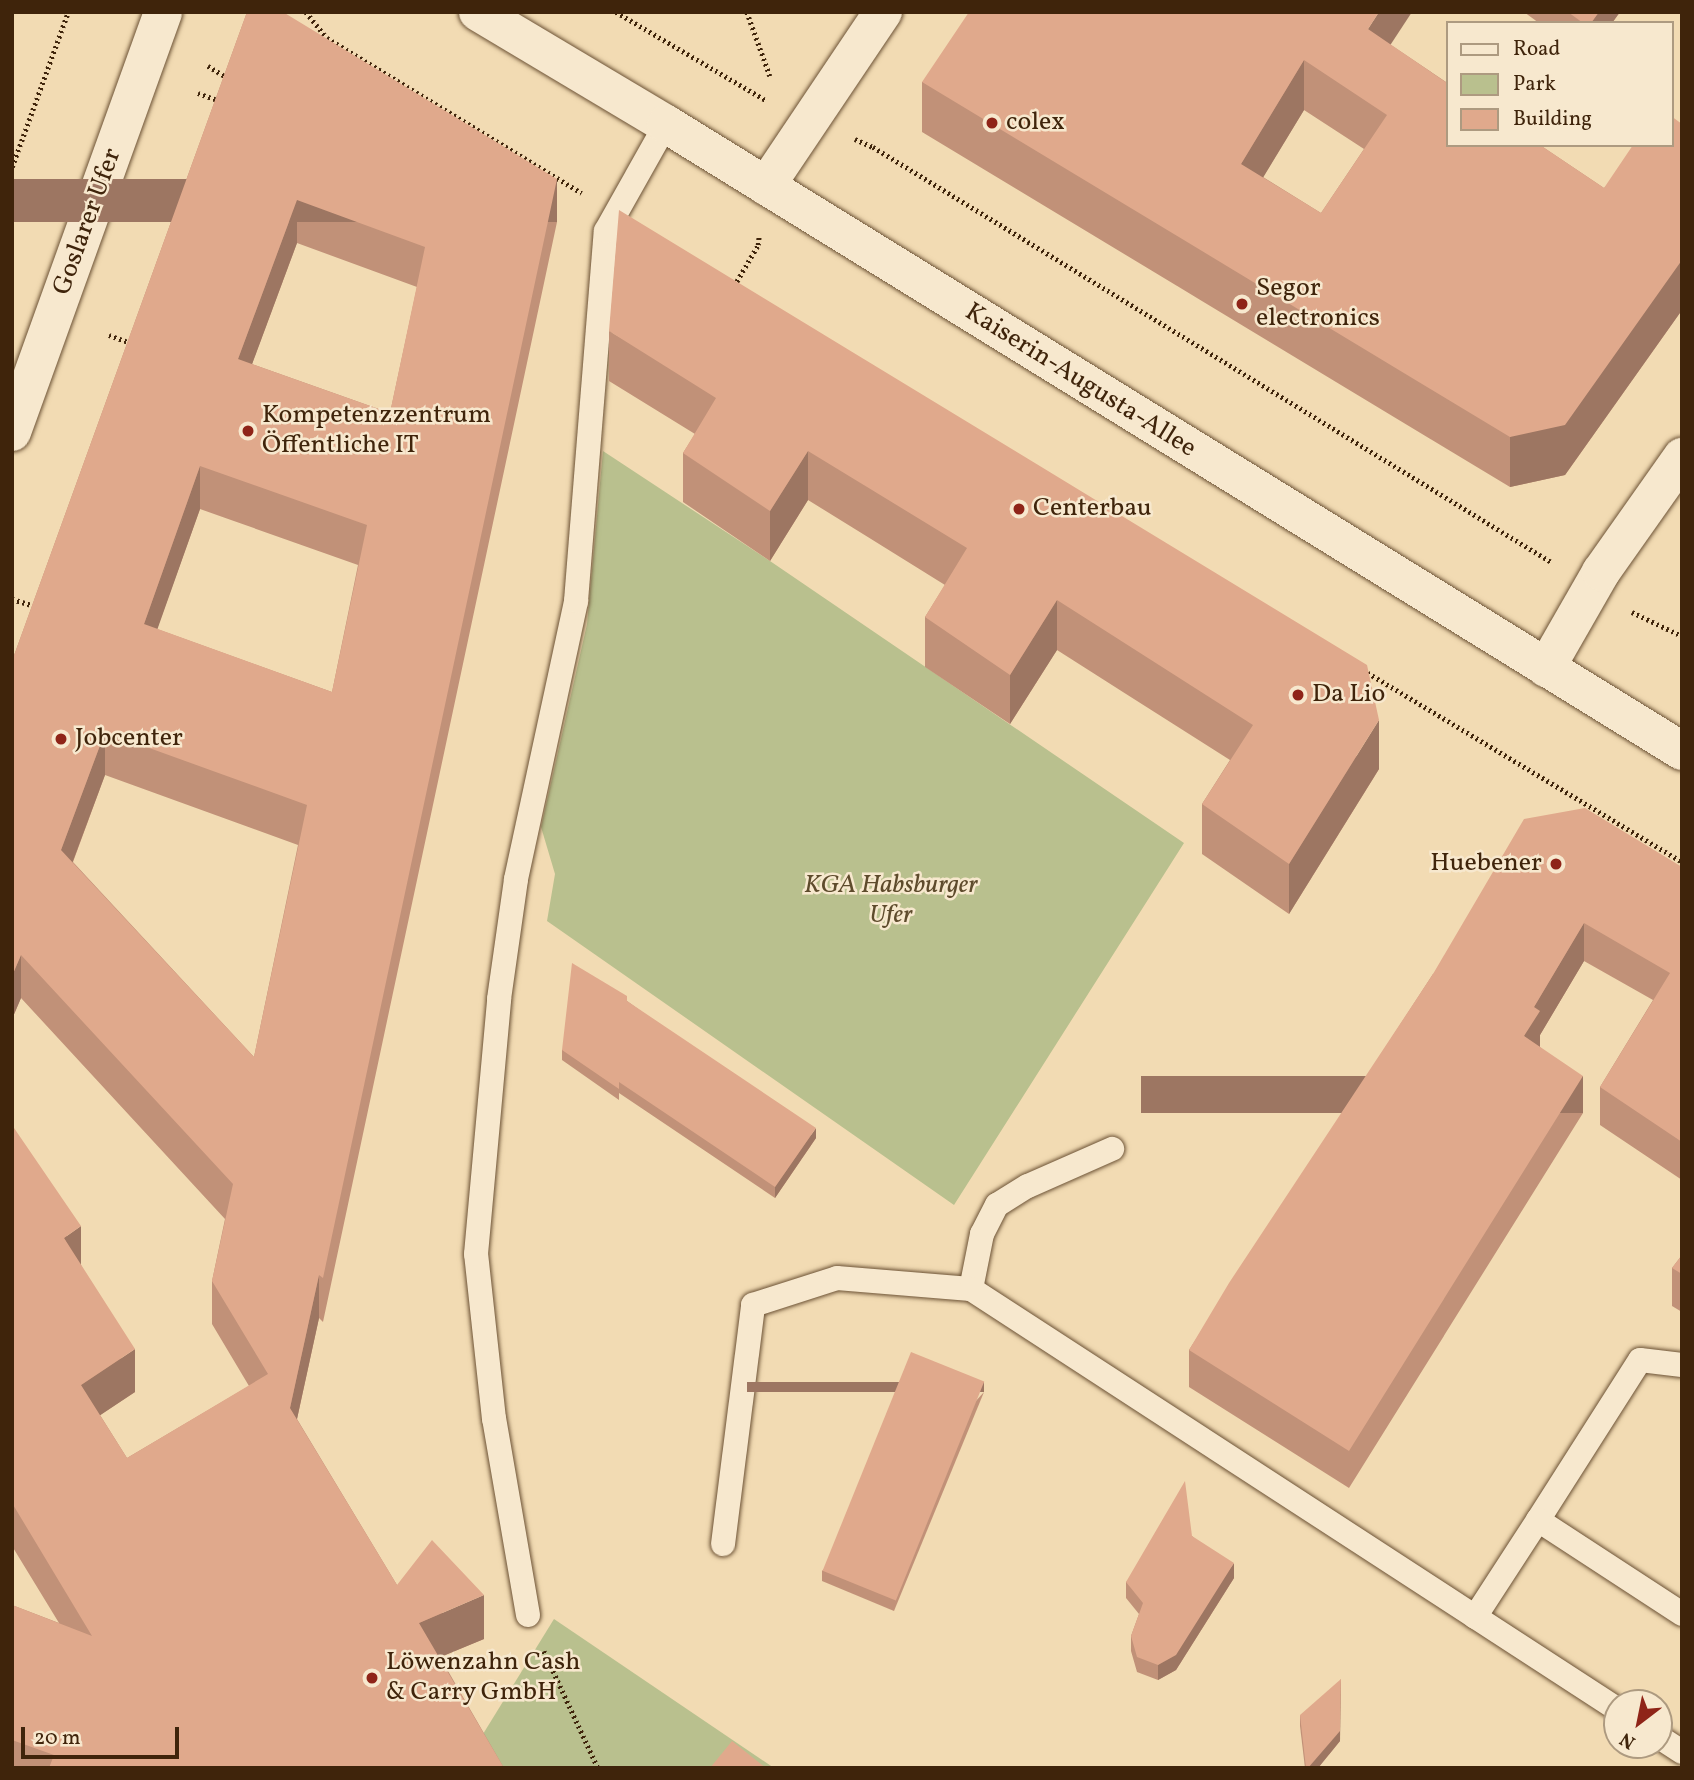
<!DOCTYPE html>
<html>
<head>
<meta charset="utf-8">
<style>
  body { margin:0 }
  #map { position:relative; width:1694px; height:1780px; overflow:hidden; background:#f2dbb3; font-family:Vollkorn,serif }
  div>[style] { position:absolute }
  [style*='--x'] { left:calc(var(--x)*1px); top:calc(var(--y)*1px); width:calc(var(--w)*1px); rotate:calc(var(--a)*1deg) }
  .green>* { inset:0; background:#b9c08e }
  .path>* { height:4.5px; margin-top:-2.25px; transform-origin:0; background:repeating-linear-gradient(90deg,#3f240b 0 2px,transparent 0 5.5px) }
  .roads { filter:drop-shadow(0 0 2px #6c5235) drop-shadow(0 0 2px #6c5235) }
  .lane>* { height:24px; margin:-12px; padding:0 12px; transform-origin:12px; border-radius:12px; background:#f7e8ce }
  .street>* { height:38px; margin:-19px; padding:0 19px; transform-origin:19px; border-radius:19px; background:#f7e8ce }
  .secondary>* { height:38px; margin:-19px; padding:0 19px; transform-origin:19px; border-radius:19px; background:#f7e8ce }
  .wall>* { inset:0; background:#c19178 }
  .shaded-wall>* { inset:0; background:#9d7662; transform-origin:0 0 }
  .building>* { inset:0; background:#e0a98c; transform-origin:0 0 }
  .dots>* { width:19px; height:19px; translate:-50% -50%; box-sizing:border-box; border:4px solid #f7e8ce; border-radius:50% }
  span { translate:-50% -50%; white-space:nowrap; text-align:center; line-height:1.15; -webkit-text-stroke:5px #f7e8ce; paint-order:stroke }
  .poi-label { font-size:26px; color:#3f240b }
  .left { translate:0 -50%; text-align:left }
  .right { translate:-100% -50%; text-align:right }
  .street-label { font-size:26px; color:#3f240b }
  .park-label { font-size:26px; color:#5e4b2c; font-style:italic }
  .frame { position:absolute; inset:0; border:14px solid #3f240b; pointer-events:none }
  .legend { position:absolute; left:1446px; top:21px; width:228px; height:126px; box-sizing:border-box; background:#f7e8ce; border:2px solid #ad9a80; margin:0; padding:9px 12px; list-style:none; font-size:21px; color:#3f240b }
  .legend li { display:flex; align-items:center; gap:14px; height:35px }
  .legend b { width:35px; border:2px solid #ad9a80 }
  .north { position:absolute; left:1603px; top:1689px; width:70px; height:70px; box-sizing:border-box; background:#f7e8ce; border:2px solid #ad9a80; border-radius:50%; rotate:212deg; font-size:19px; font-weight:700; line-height:28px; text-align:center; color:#3f240b }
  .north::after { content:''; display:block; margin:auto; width:24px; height:32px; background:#8f2418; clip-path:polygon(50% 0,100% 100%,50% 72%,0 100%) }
  .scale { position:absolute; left:21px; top:1727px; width:158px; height:32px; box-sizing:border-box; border:4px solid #3f240b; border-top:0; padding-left:9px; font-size:21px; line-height:24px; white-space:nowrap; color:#3f240b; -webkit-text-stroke:5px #f7e8ce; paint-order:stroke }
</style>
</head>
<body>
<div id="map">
  <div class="green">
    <i style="clip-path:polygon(603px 451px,770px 561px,1184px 843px,954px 1205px,547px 921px,555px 874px,541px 827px,587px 624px)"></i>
    <i style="clip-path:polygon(554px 1619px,774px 1768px,488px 1768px,475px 1747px)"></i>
  </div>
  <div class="path">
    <i style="--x:306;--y:12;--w:33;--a:51"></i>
    <i style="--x:327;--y:38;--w:298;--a:31.3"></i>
    <i style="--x:616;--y:12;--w:175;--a:30.5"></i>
    <i style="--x:747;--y:12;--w:68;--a:70.2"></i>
    <i style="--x:208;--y:66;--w:23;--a:31"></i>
    <i style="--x:198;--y:93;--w:23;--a:20"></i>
    <i style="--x:855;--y:139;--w:20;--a:24"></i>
    <i style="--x:873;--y:147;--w:797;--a:31.46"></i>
    <i style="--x:12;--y:167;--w:165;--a:-70.1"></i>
    <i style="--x:734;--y:286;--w:48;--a:-59.7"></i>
    <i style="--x:758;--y:245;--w:10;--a:-84"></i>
    <i style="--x:109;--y:335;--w:23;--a:20"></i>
    <i style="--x:12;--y:599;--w:24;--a:17"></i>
    <i style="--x:1632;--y:612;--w:55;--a:25.6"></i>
    <i style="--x:1363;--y:670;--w:372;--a:31"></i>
    <i style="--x:544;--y:1651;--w:129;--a:65.2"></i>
  </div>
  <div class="roads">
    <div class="lane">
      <i style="--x:971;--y:1289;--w:56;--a:-78.7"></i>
      <i style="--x:982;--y:1234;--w:33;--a:-63"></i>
      <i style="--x:997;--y:1205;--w:36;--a:-32"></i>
      <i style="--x:1028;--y:1186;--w:92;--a:-23.8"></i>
      <i style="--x:1682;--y:1365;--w:42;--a:-173.2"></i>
      <i style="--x:1640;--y:1360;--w:190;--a:122.5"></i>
      <i style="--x:1538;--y:1520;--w:172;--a:33.1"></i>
      <i style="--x:723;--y:1544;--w:241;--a:-82.8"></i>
      <i style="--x:753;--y:1305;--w:88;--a:-17.8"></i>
      <i style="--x:837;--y:1278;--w:134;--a:4.7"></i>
      <i style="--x:971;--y:1289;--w:771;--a:33.03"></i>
      <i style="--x:528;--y:1615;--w:199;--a:-99.8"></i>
      <i style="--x:494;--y:1419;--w:166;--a:-96.2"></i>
      <i style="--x:476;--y:1254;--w:256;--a:-84.8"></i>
      <i style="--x:499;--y:999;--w:121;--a:-81.9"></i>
      <i style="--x:516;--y:879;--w:284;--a:-77.8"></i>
      <i style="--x:576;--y:601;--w:371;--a:-85.4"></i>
      <i style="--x:606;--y:231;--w:123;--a:-60.7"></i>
      <i style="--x:1475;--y:1617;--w:116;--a:-57"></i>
      <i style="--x:1659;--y:1737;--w:27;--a:33"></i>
    </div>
    <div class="street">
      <i style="--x:766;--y:186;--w:210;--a:-56.1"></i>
      <i style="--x:12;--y:432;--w:446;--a:-70.2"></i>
      <i style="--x:1546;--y:668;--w:111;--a:-60.2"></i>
      <i style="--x:1601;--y:572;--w:141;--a:-54.8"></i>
    </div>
    <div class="secondary">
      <i style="--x:478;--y:12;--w:219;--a:30.8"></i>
      <i style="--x:666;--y:124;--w:1194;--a:31.68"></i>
    </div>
  </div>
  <div class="wall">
    <i style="clip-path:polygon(evenodd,247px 12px,557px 222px,323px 1322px,319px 1318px,297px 1419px,397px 1585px,484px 1639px,440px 1657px,504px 1768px,12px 1768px,12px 1605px,59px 1623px,12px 1546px,12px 1125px,81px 1265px,135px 1392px,100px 1415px,127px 1458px,249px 1386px,212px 1324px,212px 1281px,225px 1219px,21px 998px,12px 1019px,12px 661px,247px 12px,297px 243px,417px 287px,390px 413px,252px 364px,297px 243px,247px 12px,200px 509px,358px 565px,332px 692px,157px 629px,200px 509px,247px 12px,105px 775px,298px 845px,254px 1057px,73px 862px,105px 775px)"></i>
    <i style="clip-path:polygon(1524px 12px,1620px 12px,1612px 23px,1539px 23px)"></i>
    <i style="clip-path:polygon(evenodd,1391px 45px,1604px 188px,1682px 124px,1682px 310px,1565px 475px,1510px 487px,922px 132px,922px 82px,1391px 45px,1304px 110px,1364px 149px,1321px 213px,1263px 177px,1304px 110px)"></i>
    <i style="clip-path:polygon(609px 331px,1379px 769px,1289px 914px,1202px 854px,1202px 804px,1230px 760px,1057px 650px,1010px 724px,925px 667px,925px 617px,945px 585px,808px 500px,770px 561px,683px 502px,683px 453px,695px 434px,609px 381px)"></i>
    <i style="clip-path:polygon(1682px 867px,1682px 1180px,1600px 1125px,1600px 1087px,1653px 1000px,1584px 961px,1540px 1035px,1540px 1047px,1583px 1113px,1349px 1488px,1189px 1387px,1189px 1350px,1433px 974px)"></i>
    <i style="clip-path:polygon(627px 1001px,816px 1138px,775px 1198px,619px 1093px,619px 1100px,562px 1060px,562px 1050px)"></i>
    <i style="clip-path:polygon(1682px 1255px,1682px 1312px,1672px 1306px,1672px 1268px)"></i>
    <i style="clip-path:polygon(984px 1392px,894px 1611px,822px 1581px,822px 1571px)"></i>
    <i style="clip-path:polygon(1192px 1536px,1234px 1578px,1176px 1670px,1158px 1680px,1137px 1672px,1131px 1651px,1131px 1636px,1139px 1614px,1126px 1598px,1126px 1582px)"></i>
    <i style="clip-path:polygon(1300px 1715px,1340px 1741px,1318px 1768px,1305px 1768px,1300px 1726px)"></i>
  </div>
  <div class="shaded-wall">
    <i style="clip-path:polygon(1379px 12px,1412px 12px,1368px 79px,1368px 29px)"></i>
    <i style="clip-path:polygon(1599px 12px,1620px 12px,1612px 23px,1591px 23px)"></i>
    <i style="clip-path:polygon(1304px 60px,1304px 110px,1241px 214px,1241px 164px)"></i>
    <i style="left:557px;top:179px;width:43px;height:1124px;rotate:90deg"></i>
    <i style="clip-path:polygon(297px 200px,297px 243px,238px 402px,238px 359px)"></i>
    <i style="clip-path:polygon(1682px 260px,1682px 310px,1565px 475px,1510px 487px,1510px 437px)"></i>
    <i style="clip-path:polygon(808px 451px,808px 500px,770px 561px,770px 511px)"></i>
    <i style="clip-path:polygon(200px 466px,200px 509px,144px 667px,144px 624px)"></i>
    <i style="clip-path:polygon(1057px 600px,1057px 650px,1010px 724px,1010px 675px)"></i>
    <i style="clip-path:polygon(1379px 720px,1379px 769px,1289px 914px,1289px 864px)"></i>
    <i style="clip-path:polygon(105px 732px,105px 775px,61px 893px,61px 850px)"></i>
    <i style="clip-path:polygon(1584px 923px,1584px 961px,1540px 1035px,1540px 1048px,1524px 1036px,1534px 1007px)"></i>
    <i style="clip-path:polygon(21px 955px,21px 998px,12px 1019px,12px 976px)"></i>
    <i style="left:1583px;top:1076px;width:37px;height:442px;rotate:90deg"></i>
    <i style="clip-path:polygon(816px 1128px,816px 1138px,775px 1198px,775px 1187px)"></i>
    <i style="clip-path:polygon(81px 1226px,81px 1269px,64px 1238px)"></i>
    <i style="clip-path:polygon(319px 1275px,319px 1318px,290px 1451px,290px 1408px)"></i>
    <i style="clip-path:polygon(135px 1349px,135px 1392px,81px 1428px,81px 1385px)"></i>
    <i style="left:984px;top:1382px;width:10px;height:237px;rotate:90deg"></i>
    <i style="clip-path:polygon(1234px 1563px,1234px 1578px,1176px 1670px,1158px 1680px,1158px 1665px)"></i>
    <i style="clip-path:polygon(484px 1595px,484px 1639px,419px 1666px,419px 1623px)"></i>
    <i style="clip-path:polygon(1341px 1679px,1340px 1741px,1318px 1768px,1308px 1768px)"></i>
  </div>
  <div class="building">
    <i style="clip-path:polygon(evenodd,247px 12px,283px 12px,557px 179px,323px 1278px,319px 1275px,290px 1408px,397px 1585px,432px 1540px,484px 1595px,419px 1623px,504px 1768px,49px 1768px,54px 1755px,12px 1740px,12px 1605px,92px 1636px,12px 1503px,12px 1125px,81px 1226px,64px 1238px,135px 1349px,81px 1385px,127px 1458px,268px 1374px,212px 1281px,233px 1184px,21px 955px,12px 976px,12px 661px,247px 12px,297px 200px,425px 247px,390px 413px,238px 359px,297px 200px,247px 12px,200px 466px,367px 525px,332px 692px,144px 624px,200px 466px,247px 12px,105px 732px,307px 805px,254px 1057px,61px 850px,105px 732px)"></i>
    <i style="clip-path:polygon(evenodd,969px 12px,1379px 12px,1368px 29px,1447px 83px,1447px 145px,1540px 145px,1604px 188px,1633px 145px,1671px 145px,1671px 116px,1682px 124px,1682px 260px,1565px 425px,1510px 437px,922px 82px,969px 12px,1304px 60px,1387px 115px,1321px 213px,1241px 164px,1304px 60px)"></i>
    <i style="clip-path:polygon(1568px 12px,1599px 12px,1591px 23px,1583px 23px)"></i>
    <i style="clip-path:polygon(619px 210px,1367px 665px,1379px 720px,1289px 864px,1202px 804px,1253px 725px,1057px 600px,1010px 675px,925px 617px,967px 548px,808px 451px,770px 511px,683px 453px,716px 398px,609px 331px)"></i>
    <i style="clip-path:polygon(1585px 808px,1682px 867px,1682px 1142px,1600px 1087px,1670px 973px,1584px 923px,1534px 1007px,1540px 1011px,1524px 1036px,1583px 1076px,1349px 1451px,1189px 1350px,1229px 1283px,1433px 974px,1524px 819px)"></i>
    <i style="clip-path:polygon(572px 963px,627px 996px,627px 1001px,816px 1128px,775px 1187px,619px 1082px,619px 1089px,562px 1050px)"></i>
    <i style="clip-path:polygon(1682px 1255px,1682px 1274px,1672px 1268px)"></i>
    <i style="left:911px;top:1352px;width:79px;height:236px;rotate:22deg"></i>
    <i style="clip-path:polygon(1185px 1481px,1192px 1536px,1234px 1563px,1176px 1655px,1158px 1665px,1137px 1657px,1131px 1636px,1143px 1603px,1126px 1582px)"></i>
    <i style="clip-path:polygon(1341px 1679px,1340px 1731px,1308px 1768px,1306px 1768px,1300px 1715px)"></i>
    <i style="clip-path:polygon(732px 1741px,766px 1768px,710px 1768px)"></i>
  </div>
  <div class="dots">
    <i style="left:992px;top:123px;background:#8f2418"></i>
    <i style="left:1242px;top:304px;background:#8f2418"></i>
    <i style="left:248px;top:431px;background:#8f2418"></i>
    <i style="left:1019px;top:509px;background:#8f2418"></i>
    <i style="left:1298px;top:695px;background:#8f2418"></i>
    <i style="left:61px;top:739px;background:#8f2418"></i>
    <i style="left:1556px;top:864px;background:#8f2418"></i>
    <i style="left:372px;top:1678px;background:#8f2418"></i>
  </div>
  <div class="poi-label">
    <span class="left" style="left:1006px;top:123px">colex</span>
    <span class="left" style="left:1256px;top:304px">Segor<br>electronics</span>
    <span class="left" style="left:262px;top:431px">Kompetenzzentrum<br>Öffentliche IT</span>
    <span class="left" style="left:1033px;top:509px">Centerbau</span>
    <span class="left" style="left:1312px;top:695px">Da Lio</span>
    <span class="left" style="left:75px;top:739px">Jobcenter</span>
    <span class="right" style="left:1542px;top:864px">Huebener</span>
    <span class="left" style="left:386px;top:1678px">Löwenzahn Cash<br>&amp; Carry GmbH</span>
  </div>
  <div class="street-label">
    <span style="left:88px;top:222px;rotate:-70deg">Goslarer Ufer</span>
    <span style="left:1080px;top:381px;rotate:32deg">Kaiserin-Augusta-Allee</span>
  </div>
  <div class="park-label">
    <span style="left:891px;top:901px">KGA Habsburger<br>Ufer</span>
  </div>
  <div class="frame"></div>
  <ul class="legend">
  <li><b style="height:9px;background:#f7e8ce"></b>Road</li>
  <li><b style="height:19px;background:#b9c08e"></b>Park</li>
  <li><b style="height:19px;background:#e0a98c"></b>Building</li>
  </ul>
  <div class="north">N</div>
  <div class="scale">20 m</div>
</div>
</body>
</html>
